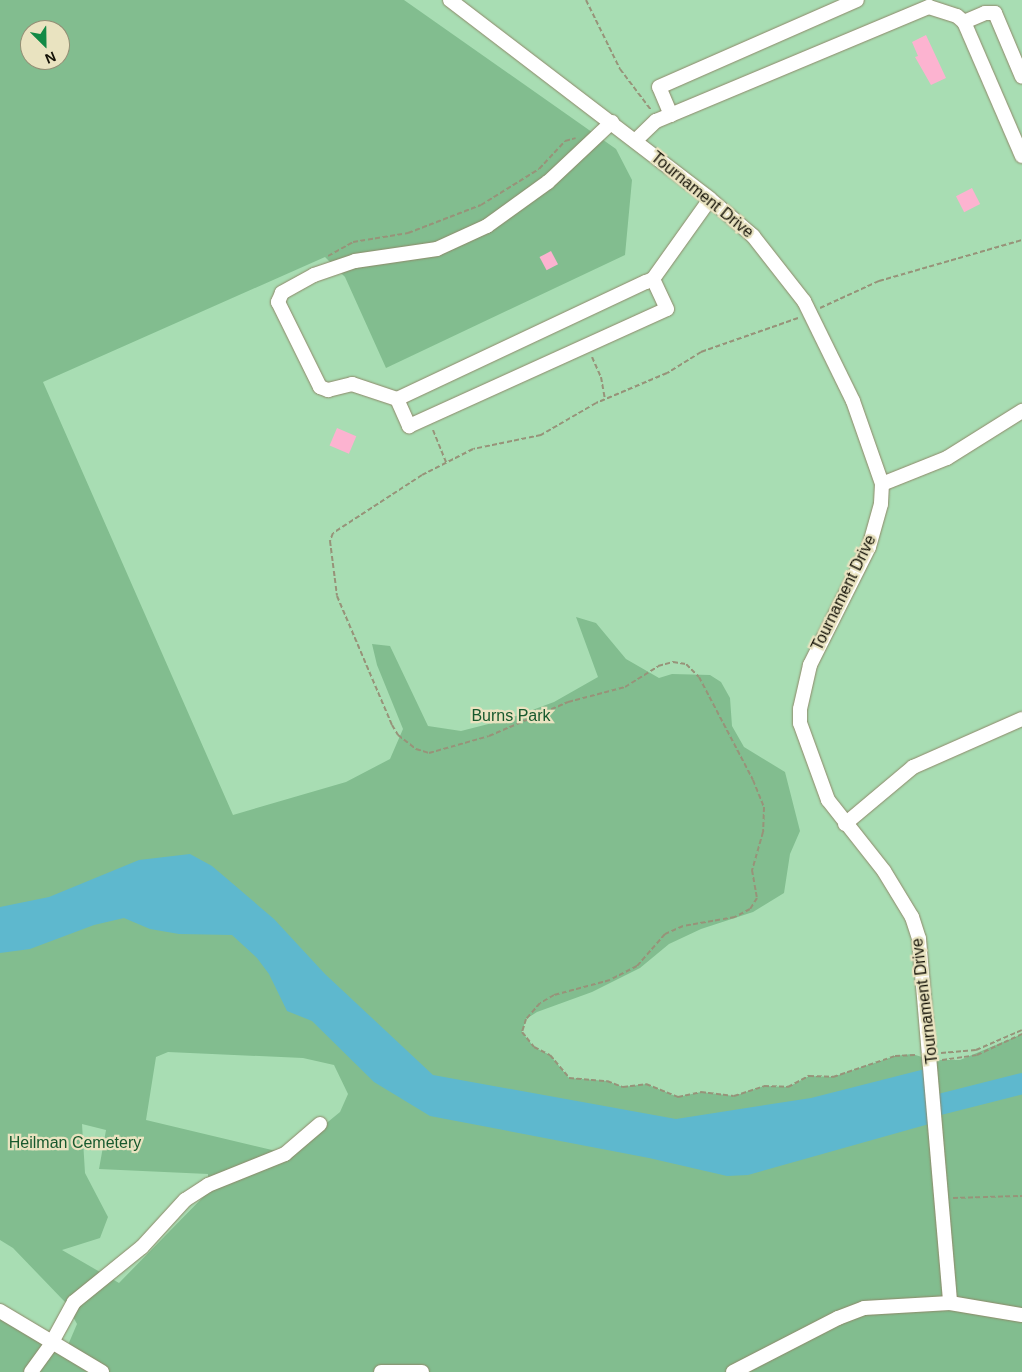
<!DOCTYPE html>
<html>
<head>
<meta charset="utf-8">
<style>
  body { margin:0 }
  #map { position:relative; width:1022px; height:1372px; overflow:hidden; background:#e9e3c0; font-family:Helvetica,sans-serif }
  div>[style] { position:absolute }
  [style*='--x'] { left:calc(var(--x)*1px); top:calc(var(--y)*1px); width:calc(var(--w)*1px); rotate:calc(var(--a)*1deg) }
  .green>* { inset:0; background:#a8ddb3 }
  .forest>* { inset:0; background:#82bd8f }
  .water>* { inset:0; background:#5eb8ce }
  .river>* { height:21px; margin:-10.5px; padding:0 10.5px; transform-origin:10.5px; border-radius:10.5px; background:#5eb8ce }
  .building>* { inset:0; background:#fcb3d0; transform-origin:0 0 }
  .path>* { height:2px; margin-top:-1px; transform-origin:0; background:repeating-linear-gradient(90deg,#979379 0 5px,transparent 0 7.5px) }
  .roads { filter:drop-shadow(0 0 1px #8e8868) drop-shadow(0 0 1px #8e8868) }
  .minor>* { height:14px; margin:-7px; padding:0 7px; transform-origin:7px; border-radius:7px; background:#fff }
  span { translate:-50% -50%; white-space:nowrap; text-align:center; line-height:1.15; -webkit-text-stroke:4.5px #e9e3c0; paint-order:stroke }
  .street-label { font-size:16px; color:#121005 }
  .park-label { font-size:16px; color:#17592d }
  .north { position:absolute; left:20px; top:20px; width:50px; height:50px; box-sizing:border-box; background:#e9e3c0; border:1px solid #938f75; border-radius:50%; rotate:157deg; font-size:14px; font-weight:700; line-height:20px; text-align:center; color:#121005 }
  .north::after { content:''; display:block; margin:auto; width:18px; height:22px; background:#128a45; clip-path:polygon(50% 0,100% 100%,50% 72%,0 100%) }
</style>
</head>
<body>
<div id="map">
  <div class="green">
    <i style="clip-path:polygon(evenodd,0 0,1022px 0,1022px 1372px,0 1372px,0 0,30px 30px,60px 30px,60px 60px,30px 60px,30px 30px)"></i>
  </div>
  <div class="forest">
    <i style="clip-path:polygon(evenodd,0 0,404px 0,616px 149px,632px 180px,625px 255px,386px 368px,345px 277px,325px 257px,43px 382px,233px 815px,346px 782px,390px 759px,403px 729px,377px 665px,372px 644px,390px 646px,428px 726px,461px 731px,508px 719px,554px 702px,598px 677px,576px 617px,596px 623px,626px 659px,659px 678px,672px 674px,710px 675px,721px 682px,730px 698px,732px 726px,744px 747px,785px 772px,800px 831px,790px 854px,784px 893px,753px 912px,701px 929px,669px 944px,640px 968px,592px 992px,537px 1012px,526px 1019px,522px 1032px,534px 1047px,550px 1055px,569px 1078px,607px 1081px,623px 1087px,646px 1084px,678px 1097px,701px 1092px,734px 1096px,764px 1086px,788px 1087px,809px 1076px,833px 1077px,895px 1056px,912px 1054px,932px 1060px,960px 1060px,1022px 1034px,1022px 1372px,0 1372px,0 1315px,65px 1352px,77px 1324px,65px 1302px,13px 1248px,0 1240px,0 0,30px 30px,60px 30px,60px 60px,30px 60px,30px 30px,0 0,168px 1052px,303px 1058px,334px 1065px,348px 1094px,340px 1112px,289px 1154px,146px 1120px,156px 1057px,168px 1052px,0 0,82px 1124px,106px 1130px,99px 1169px,208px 1174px,208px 1192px,119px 1283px,62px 1250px,100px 1238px,108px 1217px,85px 1173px,82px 1124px)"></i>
  </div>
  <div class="water">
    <i style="clip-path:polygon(190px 854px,212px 866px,274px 919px,325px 974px,433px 1075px,676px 1119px,811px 1098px,925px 1069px,929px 1124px,748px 1175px,727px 1176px,649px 1158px,430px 1116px,374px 1082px,312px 1021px,287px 1011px,269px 974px,257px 958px,232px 935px,179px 934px,150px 929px,124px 918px,94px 925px,30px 949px,0 953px,0 907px,49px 897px,139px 860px)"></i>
  </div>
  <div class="river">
    <i style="--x:935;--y:1105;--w:90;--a:-14.2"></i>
  </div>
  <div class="building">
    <i style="clip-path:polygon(926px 35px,946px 78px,931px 85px,915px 57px,918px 56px,912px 42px)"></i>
    <i style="left:972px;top:188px;width:18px;height:18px;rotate:63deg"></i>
    <i style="left:551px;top:251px;width:15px;height:13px;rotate:62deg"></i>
    <i style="left:337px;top:428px;width:21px;height:19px;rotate:23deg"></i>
  </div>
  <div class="path">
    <i style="--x:586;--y:0;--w:77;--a:63.8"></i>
    <i style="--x:620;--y:69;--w:51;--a:52.9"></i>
    <i style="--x:328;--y:256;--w:29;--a:-29"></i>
    <i style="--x:353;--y:242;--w:56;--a:-9.3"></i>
    <i style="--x:408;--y:233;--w:78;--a:-21"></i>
    <i style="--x:481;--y:205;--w:68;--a:-31.8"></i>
    <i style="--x:539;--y:169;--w:38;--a:-47"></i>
    <i style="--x:565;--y:141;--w:11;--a:-15"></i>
    <i style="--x:820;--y:308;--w:65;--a:-24.6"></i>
    <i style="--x:879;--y:281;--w:149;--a:-16"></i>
    <i style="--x:798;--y:318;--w:103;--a:160.7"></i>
    <i style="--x:701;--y:352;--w:40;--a:148"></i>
    <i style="--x:667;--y:373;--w:77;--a:157.1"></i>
    <i style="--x:596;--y:403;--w:64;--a:149.8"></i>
    <i style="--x:541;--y:435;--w:69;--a:168.4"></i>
    <i style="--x:473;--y:449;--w:57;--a:153"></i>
    <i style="--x:422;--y:475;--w:106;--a:146.9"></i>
    <i style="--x:333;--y:533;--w:9;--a:111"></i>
    <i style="--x:330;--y:541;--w:55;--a:82.7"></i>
    <i style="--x:337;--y:596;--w:140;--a:66.9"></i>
    <i style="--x:392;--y:725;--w:12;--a:59"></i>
    <i style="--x:398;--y:735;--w:23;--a:38"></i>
    <i style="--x:416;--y:749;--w:14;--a:17"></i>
    <i style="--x:429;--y:753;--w:62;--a:-15.8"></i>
    <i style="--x:489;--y:736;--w:86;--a:-23.3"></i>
    <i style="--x:568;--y:702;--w:59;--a:-14.7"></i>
    <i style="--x:625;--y:687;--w:39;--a:-32"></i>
    <i style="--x:658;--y:666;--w:16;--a:-15"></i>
    <i style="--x:673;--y:662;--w:13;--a:9"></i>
    <i style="--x:686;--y:664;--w:18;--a:45"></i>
    <i style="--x:699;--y:677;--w:116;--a:62.3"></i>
    <i style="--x:753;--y:780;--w:29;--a:68"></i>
    <i style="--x:764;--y:807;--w:25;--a:92"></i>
    <i style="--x:763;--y:832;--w:40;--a:106"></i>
    <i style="--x:752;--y:870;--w:28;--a:80"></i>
    <i style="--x:757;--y:898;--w:13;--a:122"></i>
    <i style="--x:750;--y:909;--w:17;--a:152"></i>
    <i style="--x:735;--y:917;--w:53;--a:170.2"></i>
    <i style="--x:683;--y:926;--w:20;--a:156"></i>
    <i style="--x:665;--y:934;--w:43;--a:131.2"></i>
    <i style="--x:637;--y:966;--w:30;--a:153"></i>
    <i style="--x:610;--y:980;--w:58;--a:165"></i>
    <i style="--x:554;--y:995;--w:16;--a:150"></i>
    <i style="--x:540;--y:1003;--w:21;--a:131"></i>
    <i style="--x:526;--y:1019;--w:14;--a:107"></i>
    <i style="--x:522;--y:1032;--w:19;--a:51"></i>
    <i style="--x:534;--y:1047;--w:18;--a:27"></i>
    <i style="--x:550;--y:1055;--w:30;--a:50"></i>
    <i style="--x:569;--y:1078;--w:38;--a:5"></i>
    <i style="--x:607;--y:1081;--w:17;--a:21"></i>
    <i style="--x:623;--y:1087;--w:23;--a:-7"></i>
    <i style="--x:646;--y:1084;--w:35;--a:22"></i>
    <i style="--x:678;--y:1097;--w:24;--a:-12"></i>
    <i style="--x:701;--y:1092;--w:33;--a:7"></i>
    <i style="--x:734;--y:1096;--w:32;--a:-18"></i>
    <i style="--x:764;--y:1086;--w:24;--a:2"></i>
    <i style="--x:788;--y:1087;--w:24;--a:-28"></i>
    <i style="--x:809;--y:1076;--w:24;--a:2"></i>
    <i style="--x:833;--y:1077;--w:65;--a:-18.7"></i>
    <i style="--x:895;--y:1056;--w:20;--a:-3"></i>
    <i style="--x:592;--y:357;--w:22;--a:66"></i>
    <i style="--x:601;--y:377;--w:22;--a:80"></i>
    <i style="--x:433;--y:430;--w:35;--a:68"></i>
    <i style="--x:941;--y:1053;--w:35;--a:-5"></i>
    <i style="--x:976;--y:1050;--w:50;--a:-23.5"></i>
    <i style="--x:942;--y:1060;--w:35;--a:-8"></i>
    <i style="--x:977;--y:1055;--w:50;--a:-25"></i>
    <i style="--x:953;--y:1198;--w:69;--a:-1.7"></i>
  </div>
  <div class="roads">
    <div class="minor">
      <i style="--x:450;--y:0;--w:327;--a:37.4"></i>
      <i style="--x:710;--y:199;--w:57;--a:40.7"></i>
      <i style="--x:753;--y:236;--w:83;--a:51.9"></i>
      <i style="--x:804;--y:301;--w:111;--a:63.9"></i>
      <i style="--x:853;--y:401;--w:88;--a:70.7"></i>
      <i style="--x:882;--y:484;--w:20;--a:93"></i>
      <i style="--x:881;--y:504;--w:45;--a:105.6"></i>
      <i style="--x:869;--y:547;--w:132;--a:116.6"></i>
      <i style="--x:810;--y:665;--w:45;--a:102.8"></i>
      <i style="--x:800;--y:709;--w:14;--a:90"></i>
      <i style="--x:800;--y:723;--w:82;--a:70"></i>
      <i style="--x:828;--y:800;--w:90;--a:51.7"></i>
      <i style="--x:884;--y:871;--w:54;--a:58.7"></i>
      <i style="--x:912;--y:917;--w:23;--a:72"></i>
      <i style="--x:919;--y:939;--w:365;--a:85.1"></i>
      <i style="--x:964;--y:22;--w:146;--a:66.6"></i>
      <i style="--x:671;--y:115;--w:30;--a:-113"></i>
      <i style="--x:659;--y:87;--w:216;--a:-23.7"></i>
      <i style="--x:612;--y:122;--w:88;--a:136.8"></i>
      <i style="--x:548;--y:182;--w:75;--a:144.2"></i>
      <i style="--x:487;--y:226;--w:55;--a:155.3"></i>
      <i style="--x:437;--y:249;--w:83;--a:171.7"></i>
      <i style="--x:355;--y:261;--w:43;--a:161.1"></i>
      <i style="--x:314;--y:275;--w:37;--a:151"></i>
      <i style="--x:282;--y:293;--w:10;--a:114"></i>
      <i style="--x:278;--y:302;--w:95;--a:63.7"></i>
      <i style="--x:320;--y:387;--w:9;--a:21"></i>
      <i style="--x:328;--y:390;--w:25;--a:-14"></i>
      <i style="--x:352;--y:384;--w:47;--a:18.4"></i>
      <i style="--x:397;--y:399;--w:275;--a:-25.2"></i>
      <i style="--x:646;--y:282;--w:8;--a:-23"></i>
      <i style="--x:653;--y:279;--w:98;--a:-54.5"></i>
      <i style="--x:635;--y:141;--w:29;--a:-44"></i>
      <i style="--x:656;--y:121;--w:296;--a:-22.7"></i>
      <i style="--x:929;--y:7;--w:29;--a:18"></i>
      <i style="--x:957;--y:16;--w:9;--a:41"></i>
      <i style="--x:964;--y:22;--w:23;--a:-23"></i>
      <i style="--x:985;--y:13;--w:10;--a:0"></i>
      <i style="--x:995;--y:13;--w:69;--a:67.1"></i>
      <i style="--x:397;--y:399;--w:30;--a:66"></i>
      <i style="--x:409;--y:426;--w:283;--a:-24.4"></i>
      <i style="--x:667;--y:309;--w:33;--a:-115"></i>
      <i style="--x:882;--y:484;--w:70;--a:-21.8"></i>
      <i style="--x:947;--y:458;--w:89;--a:-32.1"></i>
      <i style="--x:845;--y:824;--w:89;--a:-40"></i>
      <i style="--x:913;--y:767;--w:119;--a:-23.8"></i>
      <i style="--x:0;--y:1311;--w:119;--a:30.9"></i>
      <i style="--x:31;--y:1372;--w:34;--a:-54"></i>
      <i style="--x:51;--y:1344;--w:48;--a:-61.3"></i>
      <i style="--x:74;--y:1302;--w:87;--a:-39"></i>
      <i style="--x:142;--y:1247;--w:64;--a:-47.5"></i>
      <i style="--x:185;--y:1200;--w:27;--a:-33"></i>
      <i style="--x:208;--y:1185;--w:83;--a:-21.9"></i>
      <i style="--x:285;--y:1154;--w:46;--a:-40.6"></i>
      <i style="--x:381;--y:1372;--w:41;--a:0"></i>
      <i style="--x:733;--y:1372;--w:118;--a:-27.2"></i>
      <i style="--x:838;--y:1318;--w:28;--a:-21"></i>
      <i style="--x:864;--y:1308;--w:86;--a:-3.3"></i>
      <i style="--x:950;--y:1303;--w:73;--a:9.5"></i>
    </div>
  </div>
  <div class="street-label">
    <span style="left:702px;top:195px;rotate:39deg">Tournament Drive</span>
    <span style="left:844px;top:593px;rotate:-64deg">Tournament Drive</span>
    <span style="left:925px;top:1001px;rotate:-97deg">Tournament Drive</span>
  </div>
  <div class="park-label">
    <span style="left:511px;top:716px">Burns Park</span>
    <span style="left:75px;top:1143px">Heilman Cemetery</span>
  </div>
  <div class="north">N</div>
</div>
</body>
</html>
